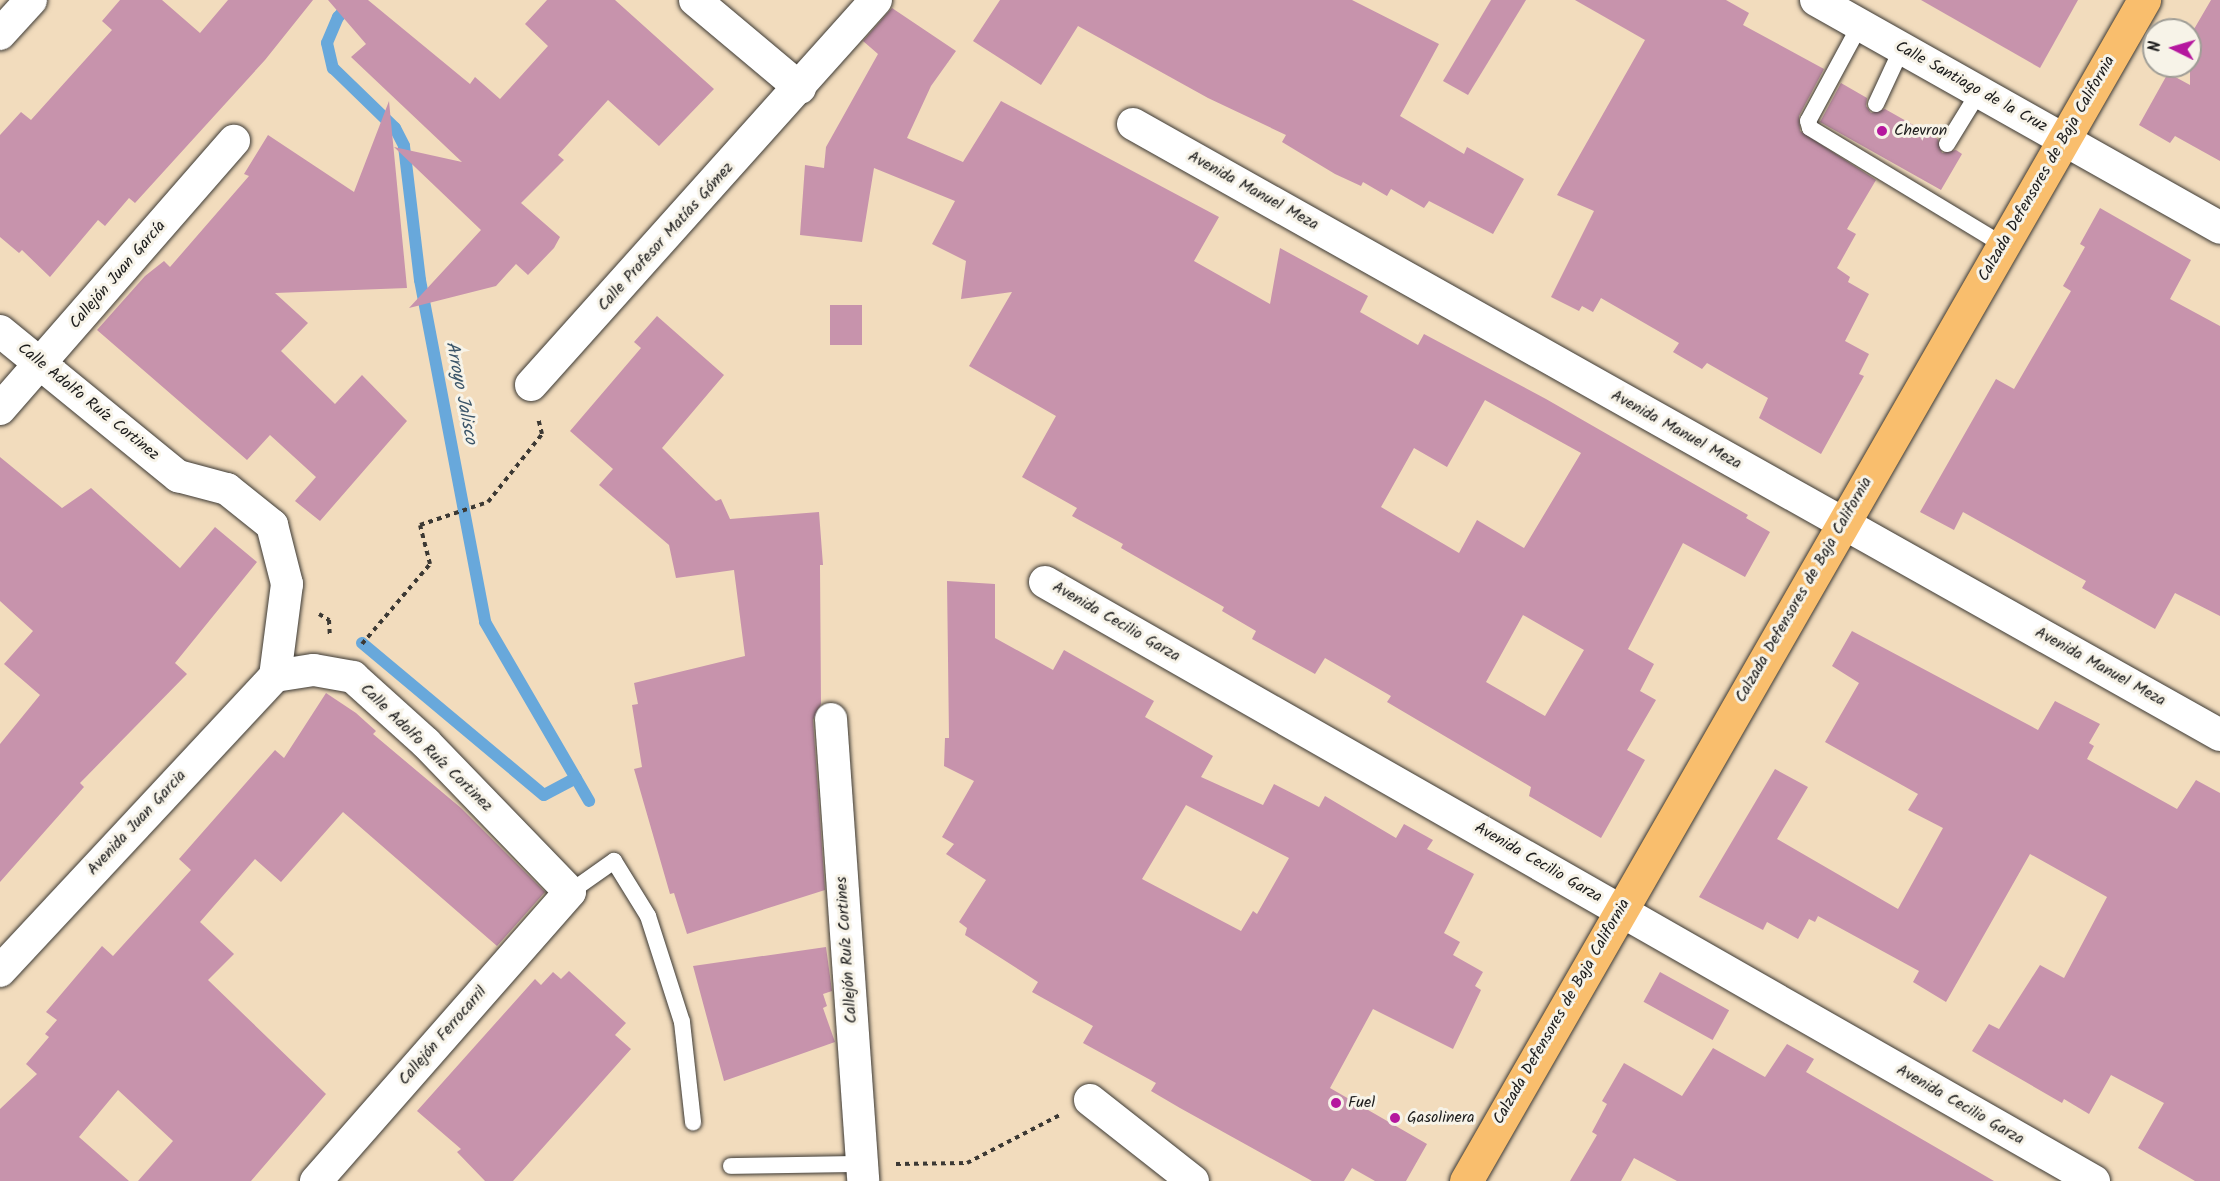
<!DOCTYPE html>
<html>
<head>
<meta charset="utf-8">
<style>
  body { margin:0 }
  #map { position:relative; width:2220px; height:1181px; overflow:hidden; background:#f2dcbd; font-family:Kalam,sans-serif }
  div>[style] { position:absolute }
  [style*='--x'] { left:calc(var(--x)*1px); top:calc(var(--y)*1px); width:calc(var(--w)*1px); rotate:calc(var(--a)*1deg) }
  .stream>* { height:12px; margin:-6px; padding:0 6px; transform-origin:6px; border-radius:6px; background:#68a8db }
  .building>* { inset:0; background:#c793ac; transform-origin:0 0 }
  .path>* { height:4px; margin-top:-2px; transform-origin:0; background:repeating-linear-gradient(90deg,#3c3934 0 4.5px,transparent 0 9px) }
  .roads { filter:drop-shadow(0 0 2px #3c3934) drop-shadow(0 0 2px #3c3934) }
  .service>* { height:16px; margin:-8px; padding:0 8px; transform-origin:8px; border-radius:8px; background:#fff }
  .minor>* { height:32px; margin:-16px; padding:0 16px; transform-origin:16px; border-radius:16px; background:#fff }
  .primary>* { height:33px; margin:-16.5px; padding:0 16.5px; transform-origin:16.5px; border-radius:16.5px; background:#f9be6d }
  .dots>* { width:16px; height:16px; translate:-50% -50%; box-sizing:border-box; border:3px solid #f7f3e8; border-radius:50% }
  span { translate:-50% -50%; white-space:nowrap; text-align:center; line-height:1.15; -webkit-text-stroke:6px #f7f3e8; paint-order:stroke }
  .street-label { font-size:16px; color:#1c1c1c }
  .poi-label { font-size:16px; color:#1c1c1c }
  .left { translate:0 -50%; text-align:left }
  .water-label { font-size:18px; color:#3a5468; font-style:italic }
  .north { position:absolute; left:2142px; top:18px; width:60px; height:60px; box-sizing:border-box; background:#f7f3e8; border:2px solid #9f9d96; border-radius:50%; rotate:275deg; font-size:16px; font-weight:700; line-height:24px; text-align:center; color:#1c1c1c }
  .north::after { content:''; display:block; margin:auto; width:21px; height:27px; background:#b5179e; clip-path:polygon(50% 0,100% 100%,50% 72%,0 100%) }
</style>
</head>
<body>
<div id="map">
  <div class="stream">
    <i style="--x:353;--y:0;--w:23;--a:131"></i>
    <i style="--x:338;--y:17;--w:28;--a:113"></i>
    <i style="--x:327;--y:43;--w:26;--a:77"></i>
    <i style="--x:333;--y:68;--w:86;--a:44.1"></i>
    <i style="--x:395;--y:128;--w:20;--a:63"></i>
    <i style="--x:404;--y:146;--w:135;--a:83.2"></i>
    <i style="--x:420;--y:280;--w:348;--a:79.2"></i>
    <i style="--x:485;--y:622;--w:207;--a:59.8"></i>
    <i style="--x:362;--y:643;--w:237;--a:39.9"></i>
    <i style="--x:544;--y:795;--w:36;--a:-28"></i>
  </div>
  <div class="building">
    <i style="clip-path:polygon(120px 0,162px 0,200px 33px,228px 0,313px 0,265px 60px,135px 203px,129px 198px,105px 226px,98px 220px,50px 277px,22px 250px,19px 253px,0 237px,0 135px,21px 112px,31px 120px,112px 30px,102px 21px)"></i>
    <i style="clip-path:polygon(328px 0,368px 0,470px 84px,475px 77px,500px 99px,548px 46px,525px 24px,547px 0,615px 0,714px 89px,659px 146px,608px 100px,558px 155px,564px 160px,521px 203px,560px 237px,554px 248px,528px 275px,516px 264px,496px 286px,409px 308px,481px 230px,394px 147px,462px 162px,351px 57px,366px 44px)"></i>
    <i style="clip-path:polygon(1000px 0,1352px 0,1439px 44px,1400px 116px,1464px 154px,1467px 147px,1524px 179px,1493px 234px,1429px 201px,1424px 208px,1391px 189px,1387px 196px,1363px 182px,1361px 186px,1335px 174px,1282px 142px,1286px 135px,1208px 98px,1078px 26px,1041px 85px,973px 41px)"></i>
    <i style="clip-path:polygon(1491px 0,1526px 0,1468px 95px,1443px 81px)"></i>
    <i style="clip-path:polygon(1575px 0,1726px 0,1749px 13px,1743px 25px,1824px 69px,1799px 116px,1800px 131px,1876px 180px,1847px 229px,1856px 234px,1837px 268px,1850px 277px,1848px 282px,1869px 294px,1845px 341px,1869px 354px,1859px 374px,1864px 376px,1821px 454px,1759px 418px,1768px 398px,1707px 363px,1702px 369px,1673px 352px,1679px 343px,1601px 298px,1593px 312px,1582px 306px,1579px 311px,1551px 297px,1594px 211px,1557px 195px,1645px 40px)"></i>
    <i style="clip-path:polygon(1921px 0,2078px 0,2040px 68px)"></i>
    <i style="clip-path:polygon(2211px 0,2220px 0,2220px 161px,2175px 136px,2170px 143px,2139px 125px,2168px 73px,2190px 85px,2190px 36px)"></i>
    <i style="clip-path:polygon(evenodd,892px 8px,956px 51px,931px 86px,907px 138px,963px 162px,1001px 101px,1219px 217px,1194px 261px,1270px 304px,1280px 248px,1368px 296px,1360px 312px,1418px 345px,1424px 334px,1546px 399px,1748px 515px,1746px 518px,1770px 532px,1745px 577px,1683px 543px,1628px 649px,1654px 664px,1640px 691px,1656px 700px,1627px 750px,1645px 760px,1601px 838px,1529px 796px,1531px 787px,1387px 702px,1391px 696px,1325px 658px,1315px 674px,1252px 639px,1256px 631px,1222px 611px,1224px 607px,1121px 548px,1123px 544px,1072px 516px,1077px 508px,1022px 477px,1056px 416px,969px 366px,1012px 292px,961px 299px,966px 261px,932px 244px,955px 201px,874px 168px,862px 242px,800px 235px,805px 165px,824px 168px,826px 147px,878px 54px,863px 41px,892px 8px,1485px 400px,1581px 453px,1524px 548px,1477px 520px,1459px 553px,1381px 507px,1414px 448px,1447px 467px,1485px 400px,892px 8px,1523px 615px,1584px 650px,1545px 716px,1486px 682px,1523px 615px)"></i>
    <i style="clip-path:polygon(1841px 83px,1867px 98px,1866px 106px,1871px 113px,1885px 109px,1938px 139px,1942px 153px,1956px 150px,1962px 154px,1941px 190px,1820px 122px)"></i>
    <i style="clip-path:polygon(389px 101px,407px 288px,275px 293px,308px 323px,281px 351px,335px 404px,362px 375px,407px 421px,320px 521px,295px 501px,316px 477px,270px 435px,247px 460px,97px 330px,145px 276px,164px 261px,170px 267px,249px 176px,244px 174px,268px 135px,354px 192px)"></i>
    <i style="clip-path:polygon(2100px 208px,2191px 260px,2170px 299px,2220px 326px,2220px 616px,2175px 593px,2155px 629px,2082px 588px,2086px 581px,1963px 512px,1954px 530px,1920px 512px,1996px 379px,2014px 389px,2071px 291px,2063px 286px,2085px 247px,2080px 244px)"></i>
    <i style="left:830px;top:305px;width:32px;height:40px"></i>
    <i style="clip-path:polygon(657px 316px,724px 375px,662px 448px,716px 501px,721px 499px,730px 519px,819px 512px,823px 565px,820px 565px,821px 704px,813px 720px,825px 890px,687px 934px,674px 893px,670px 894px,634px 769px,642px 767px,632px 705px,638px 704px,634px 683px,745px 656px,734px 570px,676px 578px,669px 545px,599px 485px,613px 469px,570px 431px,641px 348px,634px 342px)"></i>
    <i style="clip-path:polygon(0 457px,62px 508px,91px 488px,180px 568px,215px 527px,257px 562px,175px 663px,187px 674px,80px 783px,84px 787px,0 882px,0 744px,40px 695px,4px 664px,33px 631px,0 601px)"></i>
    <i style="clip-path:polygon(evenodd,947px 581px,995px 584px,995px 638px,1053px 670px,1064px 650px,1154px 701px,1145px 717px,1213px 756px,1201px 777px,1263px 805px,1274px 784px,1319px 807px,1325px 796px,1396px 838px,1404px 824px,1433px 840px,1427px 849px,1474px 874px,1444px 933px,1460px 942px,1453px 955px,1483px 972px,1475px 986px,1481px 990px,1453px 1049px,1373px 1009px,1330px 1088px,1427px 1144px,1406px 1181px,1375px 1181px,1352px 1168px,1344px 1181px,1312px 1181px,1180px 1108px,1151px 1091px,1156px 1083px,1083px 1043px,1093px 1026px,1032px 992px,1038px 982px,965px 935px,967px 928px,959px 922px,986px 880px,946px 854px,954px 844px,942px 837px,974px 781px,944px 766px,945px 738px,949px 738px,947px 581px,1186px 805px,1289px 858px,1257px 914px,1253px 911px,1241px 931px,1142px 879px,1186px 805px)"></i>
    <i style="clip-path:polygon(1852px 631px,2038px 730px,2055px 701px,2100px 724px,2089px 743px,2094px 746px,2087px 759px,2177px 809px,2196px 780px,2220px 793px,2220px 1181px,2195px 1181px,2138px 1148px,2164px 1103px,2111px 1075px,2089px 1114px,2064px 1099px,2062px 1103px,1972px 1051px,1989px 1024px,1999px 1029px,2040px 965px,2064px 978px,2107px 897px,2030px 854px,1946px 1002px,1913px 982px,1919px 971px,1818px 916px,1815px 922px,1809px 919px,1798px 939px,1767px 922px,1763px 930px,1699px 897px,1775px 769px,1808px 787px,1777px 839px,1898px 909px,1943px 828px,1908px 810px,1918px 794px,1825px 742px,1859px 683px,1832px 666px)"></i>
    <i style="clip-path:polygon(326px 693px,356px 713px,376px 731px,373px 734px,461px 808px,545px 892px,497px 946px,343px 812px,281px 882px,255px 859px,200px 922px,234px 954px,208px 980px,326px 1094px,251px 1181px,138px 1181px,173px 1141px,118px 1090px,79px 1137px,129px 1181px,0 1181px,0 1109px,37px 1074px,26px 1064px,49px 1037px,45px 1034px,57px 1020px,46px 1012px,102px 946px,113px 956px,191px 870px,179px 859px,275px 750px,284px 758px)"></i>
    <i style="clip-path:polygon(826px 947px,832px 991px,823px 994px,827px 1006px,823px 1008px,835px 1042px,724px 1081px,693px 966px)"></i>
    <i style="clip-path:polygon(569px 971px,626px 1023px,615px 1035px,631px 1049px,513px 1181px,485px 1181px,457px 1152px,461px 1149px,417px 1111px,535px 979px,541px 985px,553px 972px,561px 979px)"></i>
    <i style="left:1660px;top:972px;width:79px;height:34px;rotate:29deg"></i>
    <i style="clip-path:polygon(1787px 1044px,1814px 1059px,1806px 1072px,1994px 1181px,1677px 1181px,1634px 1158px,1621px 1181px,1570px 1181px,1597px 1135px,1592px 1132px,1607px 1104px,1602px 1101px,1624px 1063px,1682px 1096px,1713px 1048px,1765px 1077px)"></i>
  </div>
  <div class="path">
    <i style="--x:319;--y:614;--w:12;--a:31"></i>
    <i style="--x:329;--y:620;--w:17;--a:87"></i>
    <i style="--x:362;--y:644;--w:105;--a:-49.6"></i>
    <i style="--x:430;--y:564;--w:40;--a:-104.4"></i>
    <i style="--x:420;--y:525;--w:72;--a:-18.7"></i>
    <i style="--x:488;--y:502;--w:87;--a:-51.5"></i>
    <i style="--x:542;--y:434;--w:16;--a:-104"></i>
    <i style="--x:896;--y:1164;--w:71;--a:-0.8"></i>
    <i style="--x:967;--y:1163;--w:105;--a:-27.3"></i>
  </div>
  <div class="roads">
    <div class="service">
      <i style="--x:1860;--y:25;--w:109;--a:118.4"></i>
      <i style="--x:1808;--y:121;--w:7;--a:74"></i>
      <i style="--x:1810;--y:128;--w:226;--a:31.2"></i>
      <i style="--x:1876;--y:104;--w:62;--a:-65.1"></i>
      <i style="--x:1947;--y:144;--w:61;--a:-58.4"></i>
      <i style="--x:570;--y:892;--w:54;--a:-35.2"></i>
      <i style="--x:614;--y:861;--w:65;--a:58.3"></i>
      <i style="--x:648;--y:916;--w:111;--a:72.2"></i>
      <i style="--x:682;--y:1022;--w:101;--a:83.7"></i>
      <i style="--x:731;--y:1166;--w:131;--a:-0.9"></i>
    </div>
    <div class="minor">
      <i style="--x:695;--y:0;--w:137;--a:40"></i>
      <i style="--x:1816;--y:0;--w:464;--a:29.4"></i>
      <i style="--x:0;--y:34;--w:46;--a:-47.6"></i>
      <i style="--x:1133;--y:124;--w:1247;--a:29.34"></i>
      <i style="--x:0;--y:331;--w:230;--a:39.2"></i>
      <i style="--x:178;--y:476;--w:51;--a:14.9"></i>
      <i style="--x:227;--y:489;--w:58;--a:38.7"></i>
      <i style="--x:272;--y:525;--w:61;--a:75.7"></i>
      <i style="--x:287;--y:584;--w:93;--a:97.4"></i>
      <i style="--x:275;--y:676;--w:39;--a:-9"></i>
      <i style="--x:314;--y:670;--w:40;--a:10"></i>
      <i style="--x:353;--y:677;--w:98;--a:42.1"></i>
      <i style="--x:426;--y:743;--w:207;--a:46"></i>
      <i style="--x:570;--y:892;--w:385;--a:131.3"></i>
      <i style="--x:531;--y:385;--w:517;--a:-48.14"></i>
      <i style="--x:0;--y:409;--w:356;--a:-48.9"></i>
      <i style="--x:1045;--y:582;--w:1208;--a:29.73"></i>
      <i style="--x:831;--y:719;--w:463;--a:86"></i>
      <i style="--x:0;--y:971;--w:403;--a:-47"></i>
      <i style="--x:1090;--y:1100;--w:131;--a:38.2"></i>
    </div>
    <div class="primary">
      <i style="--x:1466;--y:1181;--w:1362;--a:-60.14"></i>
    </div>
  </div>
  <div class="dots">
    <i style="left:1882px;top:131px;background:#b5179e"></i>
    <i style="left:1336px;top:1103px;background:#b5179e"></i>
    <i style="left:1395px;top:1118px;background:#b5179e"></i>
  </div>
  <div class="street-label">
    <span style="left:1971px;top:87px;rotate:29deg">Calle Santiago de la Cruz</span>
    <span style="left:2047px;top:169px;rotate:-60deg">Calzada Defensores de Baja California</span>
    <span style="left:1253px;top:191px;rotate:29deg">Avenida Manuel Meza</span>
    <span style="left:666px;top:237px;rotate:-48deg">Calle Profesor Matías Gómez</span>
    <span style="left:118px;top:275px;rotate:-49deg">Callejón Juan García</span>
    <span style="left:88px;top:402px;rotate:39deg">Calle Adolfo Ruíz Cortinez</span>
    <span style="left:1676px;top:430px;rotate:29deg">Avenida Manuel Meza</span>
    <span style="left:1804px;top:590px;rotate:-60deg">Calzada Defensores de Baja California</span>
    <span style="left:1116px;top:622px;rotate:30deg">Avenida Cecilio Garza</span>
    <span style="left:2100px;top:667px;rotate:29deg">Avenida Manuel Meza</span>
    <span style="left:426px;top:748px;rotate:44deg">Calle Adolfo Ruíz Cortinez</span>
    <span style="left:137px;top:823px;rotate:-47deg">Avenida Juan Garcia</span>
    <span style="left:1538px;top:863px;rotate:30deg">Avenida Cecilio Garza</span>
    <span style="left:847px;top:950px;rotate:-94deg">Callejón Ruíz Cortines</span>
    <span style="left:1562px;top:1012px;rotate:-60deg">Calzada Defensores de Baja California</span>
    <span style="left:443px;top:1036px;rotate:-49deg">Callejón Ferrocarril</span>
    <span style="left:1960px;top:1105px;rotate:30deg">Avenida Cecilio Garza</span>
  </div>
  <div class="poi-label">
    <span class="left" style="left:1894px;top:131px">Chevron</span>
    <span class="left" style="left:1348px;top:1103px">Fuel</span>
    <span class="left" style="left:1407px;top:1118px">Gasolinera</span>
  </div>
  <div class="water-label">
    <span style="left:460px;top:393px;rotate:79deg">Arroyo Jalisco</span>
  </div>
  <div class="north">N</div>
</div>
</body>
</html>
